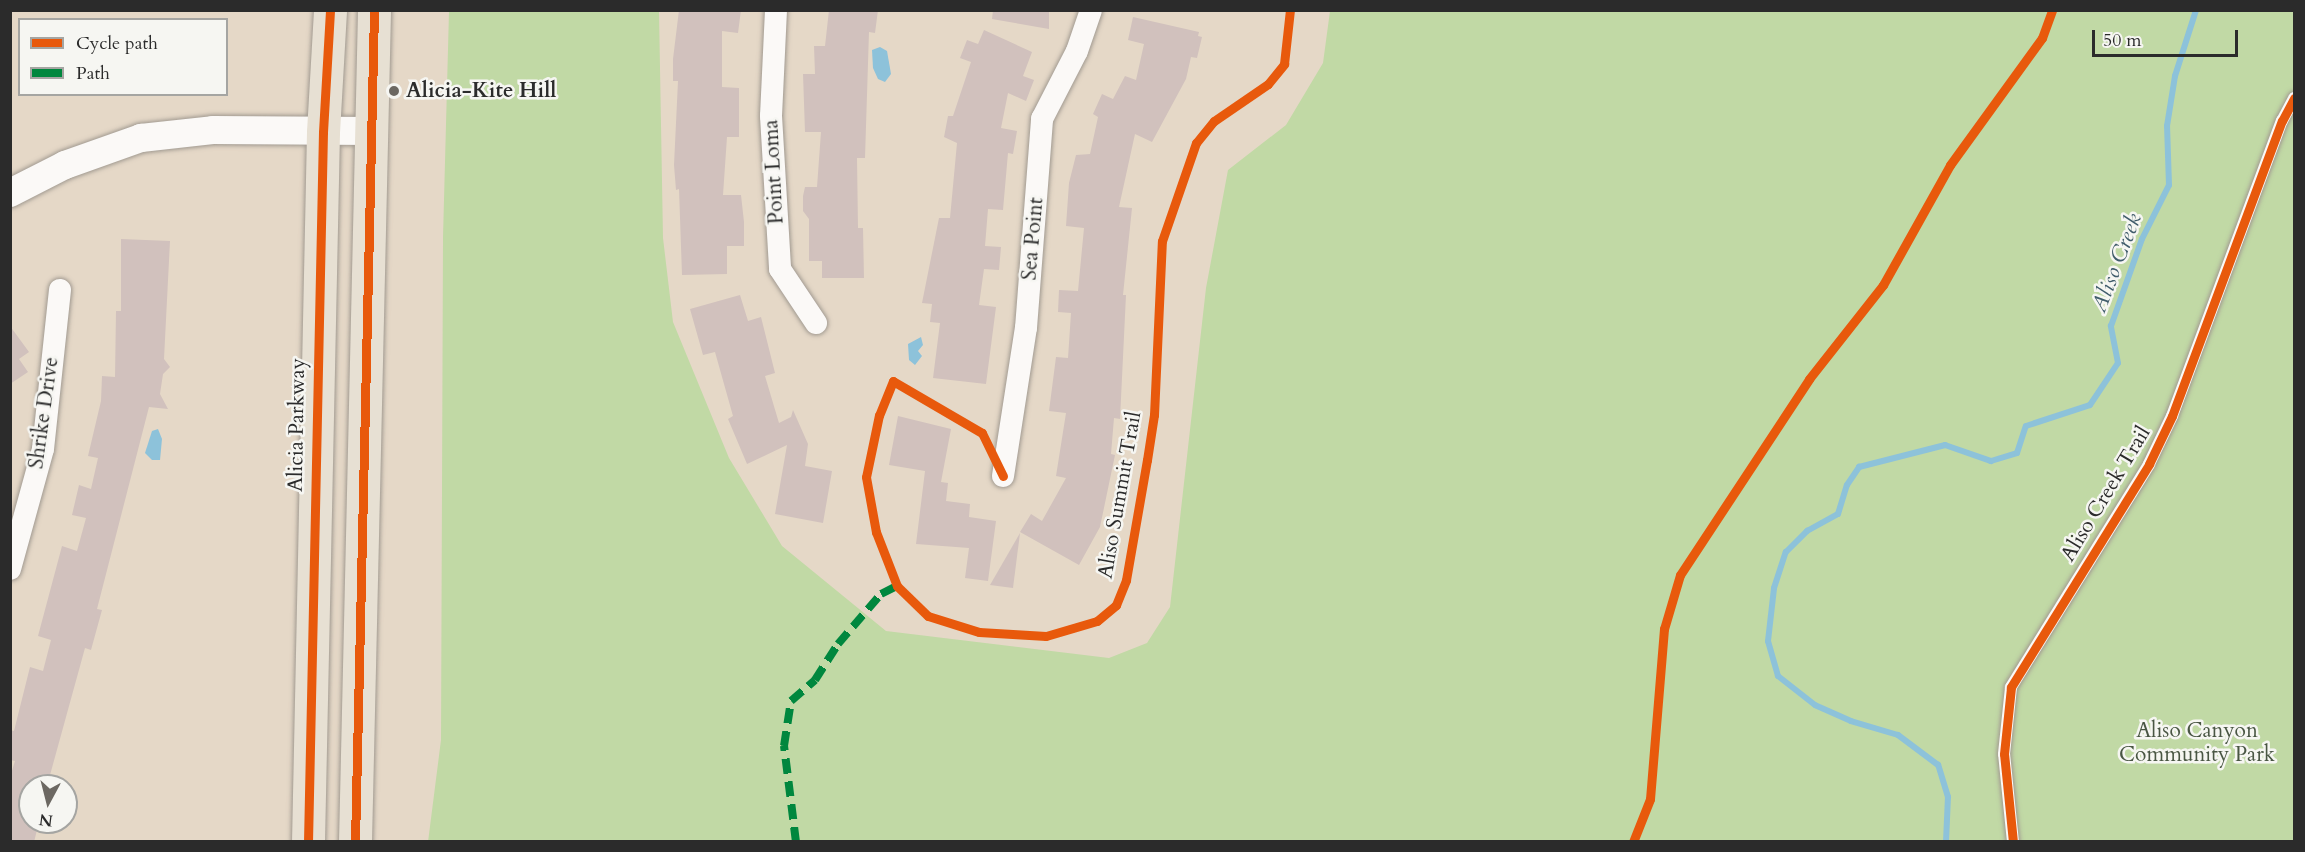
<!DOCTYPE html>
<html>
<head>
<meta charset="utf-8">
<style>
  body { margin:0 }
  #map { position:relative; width:2305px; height:852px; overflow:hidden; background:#e5d8c7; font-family:Cardo,serif }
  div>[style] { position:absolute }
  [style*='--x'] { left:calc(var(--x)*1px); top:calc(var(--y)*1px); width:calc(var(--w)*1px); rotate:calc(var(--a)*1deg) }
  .green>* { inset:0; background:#c1d9a5 }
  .water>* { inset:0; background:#8dc2da }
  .stream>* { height:6px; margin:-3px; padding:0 3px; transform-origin:3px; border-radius:3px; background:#8dc2da }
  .building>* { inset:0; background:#d1c1bd }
  .roads { filter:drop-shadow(0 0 2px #a19a91) drop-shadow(0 0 2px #a19a91) }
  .service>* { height:12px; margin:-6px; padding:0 6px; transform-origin:6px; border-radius:6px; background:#fbf9f7 }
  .minor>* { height:22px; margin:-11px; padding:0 11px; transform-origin:11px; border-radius:11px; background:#fbf9f7 }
  .tertiary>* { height:28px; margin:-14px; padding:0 14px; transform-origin:14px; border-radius:14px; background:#fbf9f7 }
  .primary>* { height:33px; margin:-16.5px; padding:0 16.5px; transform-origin:16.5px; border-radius:16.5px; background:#e7e0d3 }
  .quiet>* { height:8px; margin-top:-4px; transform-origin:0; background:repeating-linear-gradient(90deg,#00873e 0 15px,transparent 0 23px) }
  .cycleway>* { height:9px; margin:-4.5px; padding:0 4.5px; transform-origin:4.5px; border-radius:4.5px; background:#e8590c }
  .dots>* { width:16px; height:16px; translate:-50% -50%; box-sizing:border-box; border:3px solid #f6f6f2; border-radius:50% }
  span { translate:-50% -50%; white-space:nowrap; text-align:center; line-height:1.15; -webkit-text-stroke:5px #f6f6f2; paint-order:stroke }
  .poi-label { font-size:21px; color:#2b2b2b; font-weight:700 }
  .left { translate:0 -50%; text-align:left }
  .street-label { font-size:21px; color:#2b2b2b }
  .park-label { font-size:21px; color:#495643 }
  .water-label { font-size:22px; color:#405c6b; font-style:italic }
  .frame { position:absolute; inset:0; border:12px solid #2b2b2b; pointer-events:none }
  .legend { position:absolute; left:18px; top:18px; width:210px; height:78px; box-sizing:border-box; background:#f6f6f2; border:2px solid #a5a5a2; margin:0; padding:8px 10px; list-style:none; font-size:18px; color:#2b2b2b }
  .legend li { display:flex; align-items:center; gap:12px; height:30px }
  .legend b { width:30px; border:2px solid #a5a5a2 }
  .north { position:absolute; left:18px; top:774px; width:60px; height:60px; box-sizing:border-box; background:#f6f6f2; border:2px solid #a5a5a2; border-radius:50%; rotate:187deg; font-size:16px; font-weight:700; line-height:24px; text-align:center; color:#2b2b2b }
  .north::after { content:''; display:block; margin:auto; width:21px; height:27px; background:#6c6862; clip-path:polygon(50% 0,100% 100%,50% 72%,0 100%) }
  .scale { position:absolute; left:2092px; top:30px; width:146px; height:27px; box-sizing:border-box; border:3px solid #2b2b2b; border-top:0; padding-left:8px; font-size:18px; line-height:21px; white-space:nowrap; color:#2b2b2b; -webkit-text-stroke:4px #f6f6f2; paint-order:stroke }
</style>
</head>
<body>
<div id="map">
  <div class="green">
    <i style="clip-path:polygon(449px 11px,659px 11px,663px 238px,673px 322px,729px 458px,782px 546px,886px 631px,1109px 658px,1147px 643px,1170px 607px,1206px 288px,1228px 170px,1286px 125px,1323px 63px,1330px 11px,2294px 11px,2294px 841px,428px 842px,441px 740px,443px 237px)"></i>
  </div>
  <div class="water">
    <i style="clip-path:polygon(880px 47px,887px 51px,891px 74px,885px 82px,878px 79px,873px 68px,872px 50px)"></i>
    <i style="clip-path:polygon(921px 337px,923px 345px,918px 351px,922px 356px,915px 365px,909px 360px,908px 344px)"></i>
    <i style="clip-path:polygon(158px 429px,162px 439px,160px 460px,152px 460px,145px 453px,152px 431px)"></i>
  </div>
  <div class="stream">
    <i style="--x:1946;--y:842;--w:45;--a:-87.5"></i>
    <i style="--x:1948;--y:797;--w:34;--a:-107"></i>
    <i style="--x:1938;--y:765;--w:50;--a:-143.1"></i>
    <i style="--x:1898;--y:735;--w:49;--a:-163.4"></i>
    <i style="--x:1851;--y:721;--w:39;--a:-156"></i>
    <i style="--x:1815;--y:705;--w:47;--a:-141.9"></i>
    <i style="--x:1778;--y:676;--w:36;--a:-106"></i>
    <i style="--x:1768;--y:641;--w:53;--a:-83.5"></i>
    <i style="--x:1774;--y:588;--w:38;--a:-72"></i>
    <i style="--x:1786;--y:552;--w:30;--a:-45"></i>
    <i style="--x:1807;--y:531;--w:35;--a:-29"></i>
    <i style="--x:1838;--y:514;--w:30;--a:-73"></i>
    <i style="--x:1847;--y:485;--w:22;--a:-56"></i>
    <i style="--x:1859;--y:467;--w:89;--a:-14.3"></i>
    <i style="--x:1945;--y:445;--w:49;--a:19.2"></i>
    <i style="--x:1991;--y:461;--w:27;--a:-17"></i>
    <i style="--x:2017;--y:453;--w:28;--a:-72"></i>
    <i style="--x:2026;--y:426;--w:67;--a:-18.2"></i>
    <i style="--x:2090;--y:405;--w:50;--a:-56.3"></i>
    <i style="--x:2118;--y:363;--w:38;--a:-101"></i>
    <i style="--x:2111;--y:326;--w:92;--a:-70.4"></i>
    <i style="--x:2142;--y:239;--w:60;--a:-63.4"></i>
    <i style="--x:2169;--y:185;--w:59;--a:-91.9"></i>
    <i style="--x:2167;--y:126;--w:51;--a:-80.9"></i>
    <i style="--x:2175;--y:76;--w:69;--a:-72.3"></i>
  </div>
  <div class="building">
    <i style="clip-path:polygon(679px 10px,741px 10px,738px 33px,722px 31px,722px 87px,739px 88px,739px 137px,727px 137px,723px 195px,741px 195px,744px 222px,744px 246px,727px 246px,727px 274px,682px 275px,679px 189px,676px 190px,674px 165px,678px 81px,673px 81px,673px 59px)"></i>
    <i style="clip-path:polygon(829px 10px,878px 10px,875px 33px,869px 32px,865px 158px,857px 158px,858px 228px,863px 228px,864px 278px,822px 278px,822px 261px,809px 261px,809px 219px,803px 211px,803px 196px,805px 187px,817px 187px,821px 132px,805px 132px,803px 74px,815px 74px,814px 46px,825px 46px)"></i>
    <i style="clip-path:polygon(993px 10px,1049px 10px,1049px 29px,992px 19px)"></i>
    <i style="clip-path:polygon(1133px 17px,1199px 32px,1198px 36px,1202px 37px,1197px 58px,1191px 57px,1186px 79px,1152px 142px,1135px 134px,1119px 207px,1132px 208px,1123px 295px,1126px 295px,1120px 419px,1114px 418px,1111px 454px,1115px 455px,1100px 527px,1079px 565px,1020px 532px,1031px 514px,1042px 521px,1066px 478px,1056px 476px,1066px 413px,1049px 411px,1056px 357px,1068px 358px,1071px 313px,1058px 312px,1059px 290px,1078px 291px,1084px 228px,1066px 226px,1069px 183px,1076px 155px,1090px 154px,1098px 117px,1093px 114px,1102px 94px,1113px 99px,1125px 76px,1136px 80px,1144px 44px,1128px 40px)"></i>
    <i style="clip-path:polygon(984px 30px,1032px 52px,1023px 76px,1034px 80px,1026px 101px,1008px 93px,1001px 128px,1017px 131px,1013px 154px,1008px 153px,1003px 210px,988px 209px,985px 246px,1001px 247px,999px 270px,984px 269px,979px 305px,996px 307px,986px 384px,933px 378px,940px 323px,930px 322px,932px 304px,922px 303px,939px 218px,950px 218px,957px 143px,944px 137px,948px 116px,953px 116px,971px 62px,960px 58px,967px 40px,978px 44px)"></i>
    <i style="clip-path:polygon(121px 239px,170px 241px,164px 359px,170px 367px,163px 374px,160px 394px,168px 409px,149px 407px,97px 609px,102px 610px,91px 650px,85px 648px,47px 786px,30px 786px,30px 822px,39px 822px,34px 842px,10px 842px,10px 777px,15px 761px,10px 760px,10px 730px,14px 731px,30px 667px,43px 671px,51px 640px,38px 636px,62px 546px,77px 551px,86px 518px,72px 515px,79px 485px,91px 489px,98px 458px,88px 456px,101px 401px,102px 376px,115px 377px,116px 311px,121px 311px)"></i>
    <i style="clip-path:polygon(740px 295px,748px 321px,761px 317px,775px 373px,765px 376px,779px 423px,791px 417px,793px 410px,808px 444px,805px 466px,832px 471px,823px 523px,775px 514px,787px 445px,747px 464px,728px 419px,733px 416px,715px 352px,703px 355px,690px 309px)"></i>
    <i style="clip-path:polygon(10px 326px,29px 352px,19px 359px,28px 372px,10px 384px)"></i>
    <i style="clip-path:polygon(898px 416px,951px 429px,941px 482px,948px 483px,946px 501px,970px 504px,969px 517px,996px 521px,988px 581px,965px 578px,969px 548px,916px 544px,925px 471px,889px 465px)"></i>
    <i style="clip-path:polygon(1020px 533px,1013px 588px,990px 585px)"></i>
  </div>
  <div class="roads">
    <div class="service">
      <i style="--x:2013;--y:842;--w:88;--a:-95.8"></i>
      <i style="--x:2004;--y:754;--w:67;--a:-84"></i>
      <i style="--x:2011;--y:687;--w:262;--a:-58.2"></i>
      <i style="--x:2149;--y:464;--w:53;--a:-64.4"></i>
      <i style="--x:2172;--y:416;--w:315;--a:-69.6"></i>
      <i style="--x:2282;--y:121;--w:26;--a:-62"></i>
    </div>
    <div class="minor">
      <i style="--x:776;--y:10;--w:106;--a:92.7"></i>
      <i style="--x:771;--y:116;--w:153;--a:86.6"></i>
      <i style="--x:780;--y:269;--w:65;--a:56.3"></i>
      <i style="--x:1003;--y:476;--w:150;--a:-81.2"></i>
      <i style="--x:1026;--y:328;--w:210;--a:-85.6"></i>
      <i style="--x:1042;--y:119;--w:76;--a:-62.8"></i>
      <i style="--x:1077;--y:51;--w:43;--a:-71.1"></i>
      <i style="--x:10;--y:569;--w:124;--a:-74.6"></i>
      <i style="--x:43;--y:449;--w:160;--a:-83.9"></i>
    </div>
    <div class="tertiary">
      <i style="--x:10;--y:193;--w:62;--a:-27"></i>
      <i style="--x:65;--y:165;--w:81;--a:-19.6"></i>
      <i style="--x:141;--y:138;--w:72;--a:-6.3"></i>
      <i style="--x:213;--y:130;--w:159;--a:0.4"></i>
    </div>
    <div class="primary">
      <i style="--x:308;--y:842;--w:710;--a:-88.79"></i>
      <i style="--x:323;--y:132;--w:122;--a:-86.7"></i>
      <i style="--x:355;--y:842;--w:832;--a:-88.69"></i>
    </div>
  </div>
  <div class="quiet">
    <i style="--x:796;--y:842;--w:97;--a:-97.1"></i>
    <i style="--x:784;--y:746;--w:46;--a:-81.2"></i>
    <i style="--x:791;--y:701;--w:32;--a:-41"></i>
    <i style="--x:815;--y:680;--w:43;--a:-57.4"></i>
    <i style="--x:838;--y:644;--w:66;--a:-49.3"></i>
    <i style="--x:881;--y:594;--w:18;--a:-27"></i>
  </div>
  <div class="cycleway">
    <i style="--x:1003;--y:476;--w:48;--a:-116"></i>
    <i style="--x:982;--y:433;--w:103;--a:-149.7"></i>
    <i style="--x:893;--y:381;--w:37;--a:112"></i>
    <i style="--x:879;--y:415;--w:63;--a:101.8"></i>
    <i style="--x:866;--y:477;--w:56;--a:79.7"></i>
    <i style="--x:876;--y:532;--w:58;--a:68.7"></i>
    <i style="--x:897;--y:586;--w:43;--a:44.1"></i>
    <i style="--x:928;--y:616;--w:53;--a:17.4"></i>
    <i style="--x:979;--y:632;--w:67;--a:3.4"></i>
    <i style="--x:1046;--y:636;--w:53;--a:-16.4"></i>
    <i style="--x:1097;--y:621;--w:25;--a:-40"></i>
    <i style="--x:1116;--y:605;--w:27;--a:-68"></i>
    <i style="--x:1126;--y:580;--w:122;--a:-80.1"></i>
    <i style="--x:1147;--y:460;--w:46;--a:-81.2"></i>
    <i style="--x:1154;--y:415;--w:174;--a:-87.4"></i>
    <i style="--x:1162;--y:241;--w:104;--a:-70.9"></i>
    <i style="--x:1196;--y:143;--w:28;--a:-51"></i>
    <i style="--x:1214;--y:121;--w:65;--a:-34.4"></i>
    <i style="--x:1268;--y:84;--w:26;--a:-51"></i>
    <i style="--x:1284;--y:64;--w:54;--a:-83.7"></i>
    <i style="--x:308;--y:842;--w:710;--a:-88.79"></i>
    <i style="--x:323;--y:132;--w:122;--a:-86.7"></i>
    <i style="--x:355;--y:842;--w:832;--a:-88.69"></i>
    <i style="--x:1633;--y:842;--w:46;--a:-68.4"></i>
    <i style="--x:1650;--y:799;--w:171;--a:-85.3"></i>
    <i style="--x:1664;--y:629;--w:56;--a:-73.5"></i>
    <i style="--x:1680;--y:575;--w:235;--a:-56.6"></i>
    <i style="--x:1809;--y:379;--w:120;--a:-51.8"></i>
    <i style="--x:1883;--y:285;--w:137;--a:-60.8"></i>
    <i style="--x:1950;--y:165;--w:157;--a:-54.1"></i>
    <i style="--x:2042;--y:38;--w:30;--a:-70"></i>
    <i style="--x:2013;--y:842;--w:88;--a:-95.8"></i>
    <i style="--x:2004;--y:754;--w:67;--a:-84"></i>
    <i style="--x:2011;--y:687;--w:262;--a:-58.2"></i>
    <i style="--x:2149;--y:464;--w:53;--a:-64.4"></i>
    <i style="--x:2172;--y:416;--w:315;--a:-69.6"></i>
    <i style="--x:2282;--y:121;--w:26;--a:-62"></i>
  </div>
  <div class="dots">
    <i style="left:394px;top:91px;background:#6c6862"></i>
  </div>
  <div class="poi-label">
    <span class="left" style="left:406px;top:91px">Alicia-Kite Hill</span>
  </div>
  <div class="street-label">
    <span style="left:774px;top:172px;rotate:-93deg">Point Loma</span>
    <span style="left:1033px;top:239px;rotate:-85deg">Sea Point</span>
    <span style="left:44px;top:413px;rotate:-82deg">Shrike Drive</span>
    <span style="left:297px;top:425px;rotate:-89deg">Alicia Parkway</span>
    <span style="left:2106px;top:494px;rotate:-59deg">Aliso Creek Trail</span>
    <span style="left:1120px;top:495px;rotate:-80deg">Aliso Summit Trail</span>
  </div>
  <div class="park-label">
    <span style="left:2197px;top:743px">Aliso Canyon<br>Community Park</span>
  </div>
  <div class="water-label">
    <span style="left:2117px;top:263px;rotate:-69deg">Aliso Creek</span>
  </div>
  <div class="frame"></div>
  <ul class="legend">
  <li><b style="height:8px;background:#e8590c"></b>Cycle path</li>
  <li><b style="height:8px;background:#00873e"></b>Path</li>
  </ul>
  <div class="north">N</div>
  <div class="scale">50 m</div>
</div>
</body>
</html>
